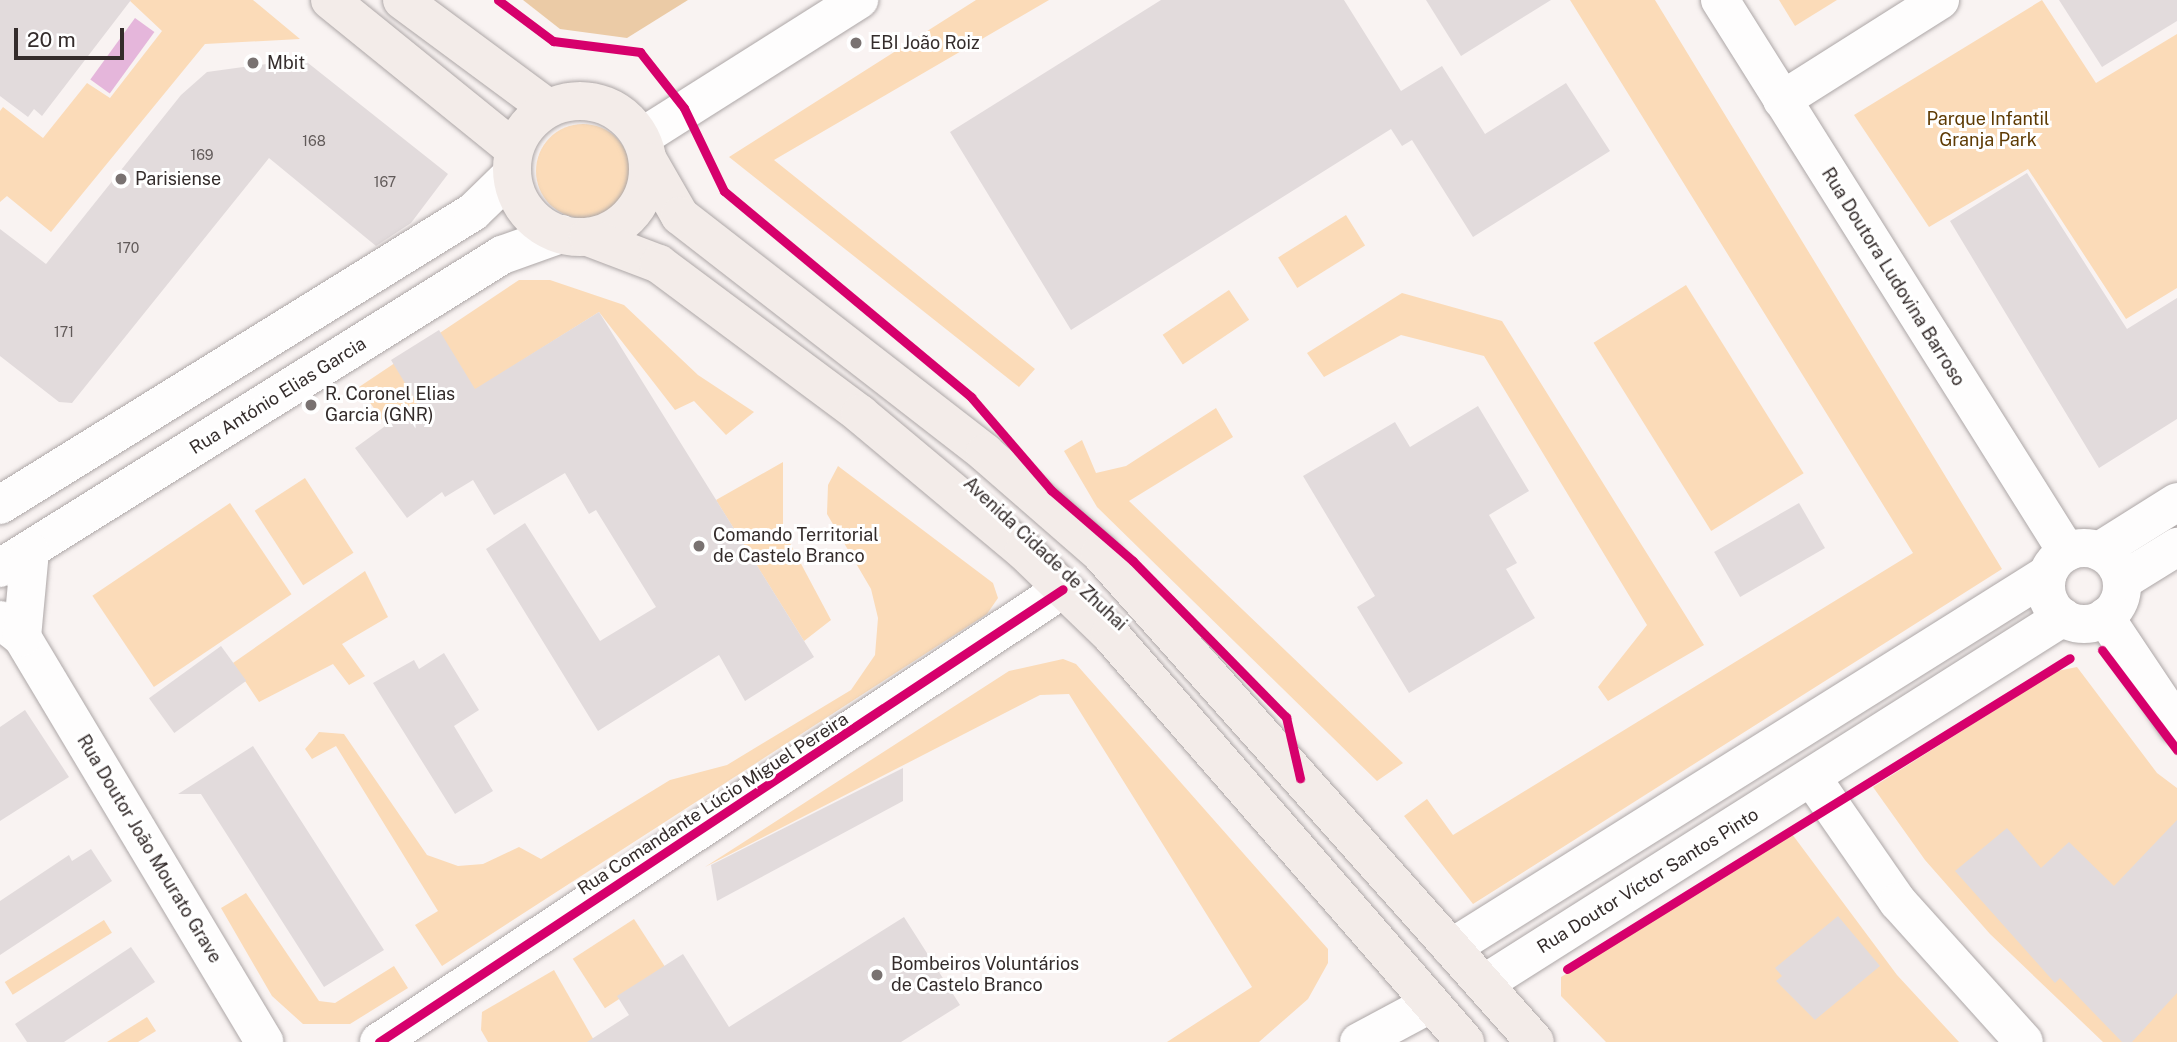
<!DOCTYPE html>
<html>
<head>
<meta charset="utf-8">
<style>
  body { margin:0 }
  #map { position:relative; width:2177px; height:1042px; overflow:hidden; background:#f9f3f2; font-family:"Public Sans",sans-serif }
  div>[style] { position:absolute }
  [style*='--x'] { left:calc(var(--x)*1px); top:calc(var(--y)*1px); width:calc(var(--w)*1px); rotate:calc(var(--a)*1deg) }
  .green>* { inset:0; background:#fbdbb8; transform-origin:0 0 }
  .round { border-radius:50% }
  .forest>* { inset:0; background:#ebcba6 }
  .water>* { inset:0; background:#e5b6db; transform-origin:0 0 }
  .building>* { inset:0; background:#e2dbdc; transform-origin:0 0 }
  .roads { filter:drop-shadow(0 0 2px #ada7a7) drop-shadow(0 0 2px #ada7a7) }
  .minor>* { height:38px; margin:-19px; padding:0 19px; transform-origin:19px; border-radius:19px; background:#fefdfd }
  .minor>.ring { margin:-19px; padding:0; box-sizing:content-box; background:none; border:38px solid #fefdfd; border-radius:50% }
  .major>* { height:38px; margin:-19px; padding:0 19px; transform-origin:19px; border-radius:19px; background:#f3ece9 }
  .major>.ring { margin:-19px; padding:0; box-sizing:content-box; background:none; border:38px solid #f3ece9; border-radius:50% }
  .cycleway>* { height:9px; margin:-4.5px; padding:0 4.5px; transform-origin:4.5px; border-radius:4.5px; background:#d6006c }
  .dots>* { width:19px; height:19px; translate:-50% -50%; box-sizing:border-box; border:4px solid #fff; border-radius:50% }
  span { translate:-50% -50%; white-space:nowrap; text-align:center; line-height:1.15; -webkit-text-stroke:6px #fff; paint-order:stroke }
  .number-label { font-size:14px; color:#615a59 }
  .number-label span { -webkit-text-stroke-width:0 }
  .poi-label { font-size:18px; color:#342c2b }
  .left { translate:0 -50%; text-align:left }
  .park-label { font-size:18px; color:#5e3b04 }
  .street-label { font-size:18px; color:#342c2b }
  .scale { position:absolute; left:14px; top:28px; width:110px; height:32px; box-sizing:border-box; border:4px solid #342c2b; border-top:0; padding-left:9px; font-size:21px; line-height:24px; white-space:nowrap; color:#342c2b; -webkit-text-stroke:5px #fff; paint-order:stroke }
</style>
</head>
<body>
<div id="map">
  <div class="green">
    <i style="clip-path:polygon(129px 0,253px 0,300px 39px,205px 44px,51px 232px,7px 196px,0 202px,0 111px,3px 107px,43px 138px,87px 83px,110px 98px,162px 31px)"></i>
    <i style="clip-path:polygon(976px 0,1049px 0,774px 160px,1035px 369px,1019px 387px,729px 157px)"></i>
    <i style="clip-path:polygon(1570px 0,1655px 0,2002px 569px,1473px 904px,1404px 816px,1427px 799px,1453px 835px,1913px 553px)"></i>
    <i style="clip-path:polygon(1779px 0,1837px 0,1795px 26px)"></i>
    <i style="clip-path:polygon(2042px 0,2096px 83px,2177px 34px,2177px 288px,2126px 319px,2028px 169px,1929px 227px,1854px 115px)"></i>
    <i class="round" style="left:536px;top:124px;width:94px;height:94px"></i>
    <i style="left:1346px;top:215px;width:36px;height:80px;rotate:58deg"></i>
    <i style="clip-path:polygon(519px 280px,550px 280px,624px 305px,698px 375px,754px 412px,726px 435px,694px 401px,675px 410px,599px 312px,405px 434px,392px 434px,359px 387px)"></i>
    <i style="left:1686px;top:285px;width:222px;height:109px;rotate:58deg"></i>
    <i style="left:1229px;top:290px;width:36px;height:80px;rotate:56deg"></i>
    <i style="clip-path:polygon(1402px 293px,1502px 321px,1704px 645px,1608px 701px,1598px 687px,1647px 625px,1484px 356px,1401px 335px,1324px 377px,1307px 353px)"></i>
    <i style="clip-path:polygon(1216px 408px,1233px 437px,1129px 501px,1403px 763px,1377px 781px,1097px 507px,1064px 451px,1082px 440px,1096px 473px,1126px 466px)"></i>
    <i style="clip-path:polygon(783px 462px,783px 530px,831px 620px,804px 641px,716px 500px)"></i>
    <i style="clip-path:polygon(838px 466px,993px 583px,998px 598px,987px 614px,442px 966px,415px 925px,438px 911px,336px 746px,312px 759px,305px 749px,312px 741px,319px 732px,344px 734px,427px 855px,458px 866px,483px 864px,519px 847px,541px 859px,670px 780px,727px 765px,851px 690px,875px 655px,878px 618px,871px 589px,827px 514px,828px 485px)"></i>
    <i style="left:305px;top:478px;width:89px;height:60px;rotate:57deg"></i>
    <i style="left:230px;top:503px;width:110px;height:166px;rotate:56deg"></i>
    <i style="clip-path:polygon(365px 571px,388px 617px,342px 644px,365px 676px,349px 685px,333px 664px,259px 702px,233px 663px)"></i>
    <i style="clip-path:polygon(1063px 659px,1076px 664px,1328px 949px,1328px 963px,1308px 999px,1259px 1042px,1167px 1042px,1252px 987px,1069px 694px,1040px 695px,705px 867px,1009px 671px)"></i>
    <i style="clip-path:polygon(2077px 667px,2157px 773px,2177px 788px,2177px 1042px,2103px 1042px,1990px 934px,1925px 860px,1873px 787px,2057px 671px)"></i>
    <i style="clip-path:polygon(1792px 834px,1897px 975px,1959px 1042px,1606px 1042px,1561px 996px,1561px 977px)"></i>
    <i style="clip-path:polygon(246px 893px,319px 1001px,335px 1003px,394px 966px,408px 988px,350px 1024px,303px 1024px,272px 996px,221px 908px)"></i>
    <i style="left:634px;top:919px;width:59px;height:73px;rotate:57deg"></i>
    <i style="left:104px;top:920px;width:15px;height:117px;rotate:58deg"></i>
    <i style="clip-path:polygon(554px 970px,595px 1042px,488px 1042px,481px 1030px,482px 1012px)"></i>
    <i style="clip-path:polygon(147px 1017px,156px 1031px,138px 1042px,107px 1042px)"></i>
  </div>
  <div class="forest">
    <i style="clip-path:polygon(523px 0,688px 0,627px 38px,560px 29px)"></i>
  </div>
  <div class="water">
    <i style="left:135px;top:18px;width:24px;height:76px;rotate:36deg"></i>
  </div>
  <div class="building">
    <i style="clip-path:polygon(0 0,131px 0,42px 116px,34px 109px,28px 117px,0 96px)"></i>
    <i style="clip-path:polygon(1161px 0,1344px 0,1401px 91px,1442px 66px,1485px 134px,1566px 83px,1610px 151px,1473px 237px,1412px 140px,1402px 146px,1391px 129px,1071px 330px,950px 132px)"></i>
    <i style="clip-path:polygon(1426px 0,1551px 0,1461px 56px)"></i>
    <i style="clip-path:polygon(2059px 0,2177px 0,2177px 21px,2102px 67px)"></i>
    <i style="clip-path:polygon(303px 59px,448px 174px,411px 223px,376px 246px,269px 158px,72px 403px,59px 402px,0 356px,0 229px,46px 264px,181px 95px,207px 72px)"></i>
    <i style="clip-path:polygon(2027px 173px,2127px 329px,2177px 298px,2177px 419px,2099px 468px,1950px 221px)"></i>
    <i style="clip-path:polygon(599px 312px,814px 657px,745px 701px,719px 655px,598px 731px,486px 549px,525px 523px,600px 641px,656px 607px,596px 510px,589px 514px,565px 473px,494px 515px,473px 480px,445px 497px,442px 492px,407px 518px,355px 448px,417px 403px,391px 360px,439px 330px,475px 389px)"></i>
    <i style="clip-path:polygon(1478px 406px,1529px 491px,1489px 515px,1517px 563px,1506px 569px,1535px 618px,1409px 693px,1357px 607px,1375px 596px,1303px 476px,1395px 422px,1410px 447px)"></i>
    <i style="left:1799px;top:503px;width:52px;height:98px;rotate:60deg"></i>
    <i style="left:221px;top:646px;width:43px;height:89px;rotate:54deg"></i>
    <i style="clip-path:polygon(444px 653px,479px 710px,454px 726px,493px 791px,455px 814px,373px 683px,414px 660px,419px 669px)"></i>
    <i style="clip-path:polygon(25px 710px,69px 777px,0 821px,0 727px)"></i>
    <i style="clip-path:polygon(253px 746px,384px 950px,324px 987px,201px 794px,178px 794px)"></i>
    <i style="clip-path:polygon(903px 768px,903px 801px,717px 901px,711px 865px)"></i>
    <i style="clip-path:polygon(2177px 820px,2177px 993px,2132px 1042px,2122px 1042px,2060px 978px,2055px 983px,1955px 871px,2007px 828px,2041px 868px,2069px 842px,2114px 886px)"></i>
    <i style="clip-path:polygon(91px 849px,112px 881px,0 955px,0 901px,69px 855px,72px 861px)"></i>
    <i style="clip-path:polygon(1838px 916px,1880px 966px,1815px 1020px,1776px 981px,1782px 976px,1775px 968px)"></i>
    <i style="clip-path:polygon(904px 917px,960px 1005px,901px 1042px,587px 1042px,629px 1015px,617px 996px,683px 954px,729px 1027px)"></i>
    <i style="clip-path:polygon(131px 947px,155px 982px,64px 1042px,27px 1042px,15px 1024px)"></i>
  </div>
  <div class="roads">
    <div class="minor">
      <i style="--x:1720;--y:0;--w:652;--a:57.85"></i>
      <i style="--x:1782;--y:100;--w:187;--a:-32.3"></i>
      <i style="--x:642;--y:137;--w:257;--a:-32.3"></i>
      <i style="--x:0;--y:505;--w:556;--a:-31.78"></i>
      <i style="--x:473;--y:212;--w:53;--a:-44.2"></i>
      <i class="ring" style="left:2046px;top:548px;width:38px;height:38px"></i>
      <i style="--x:2099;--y:551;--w:92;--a:-32.1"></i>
      <i style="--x:0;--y:568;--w:592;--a:-31.94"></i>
      <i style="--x:502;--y:255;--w:63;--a:-19.6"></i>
      <i style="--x:2122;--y:581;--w:65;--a:-31.7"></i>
      <i style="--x:2105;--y:617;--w:130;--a:56.3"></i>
      <i style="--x:0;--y:620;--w:28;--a:38"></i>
      <i style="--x:22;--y:637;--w:472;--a:59.1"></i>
      <i style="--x:22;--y:637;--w:86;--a:-84.7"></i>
      <i style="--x:1812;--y:778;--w:151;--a:55.3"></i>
      <i style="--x:1898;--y:902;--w:188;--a:48"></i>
      <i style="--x:1451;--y:948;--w:704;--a:-32.07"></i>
      <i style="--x:1485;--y:983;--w:684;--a:-32.34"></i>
      <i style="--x:379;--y:1042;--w:820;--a:-33.52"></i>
      <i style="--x:1359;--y:1042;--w:78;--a:-28.2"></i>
    </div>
    <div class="major">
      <i style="--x:330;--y:0;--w:237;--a:39"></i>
      <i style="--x:402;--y:0;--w:182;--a:36.5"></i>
      <i class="ring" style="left:512px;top:101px;width:98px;height:98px"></i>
      <i style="--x:649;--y:162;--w:62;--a:60.1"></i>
      <i style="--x:680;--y:216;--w:386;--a:37.8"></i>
      <i style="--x:985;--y:453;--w:152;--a:41"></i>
      <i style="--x:1100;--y:553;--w:654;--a:48.34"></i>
      <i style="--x:588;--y:237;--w:76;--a:20.8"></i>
      <i style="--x:659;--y:264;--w:251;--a:36.7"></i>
      <i style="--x:860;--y:414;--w:214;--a:39.9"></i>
      <i style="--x:1024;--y:551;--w:120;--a:44"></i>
      <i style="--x:1110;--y:634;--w:541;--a:48.97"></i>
    </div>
  </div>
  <div class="cycleway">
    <i style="--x:498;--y:0;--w:69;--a:36.7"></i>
    <i style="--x:553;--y:41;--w:88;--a:7.2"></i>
    <i style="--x:640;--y:52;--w:71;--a:51.8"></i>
    <i style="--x:684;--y:108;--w:92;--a:64.3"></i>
    <i style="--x:724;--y:191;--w:322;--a:39.8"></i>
    <i style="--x:971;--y:397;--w:123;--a:49.3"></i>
    <i style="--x:1051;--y:490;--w:108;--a:40.9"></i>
    <i style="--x:1133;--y:561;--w:219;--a:45.6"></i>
    <i style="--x:1286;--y:717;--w:63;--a:77.1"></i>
    <i style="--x:2102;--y:650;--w:125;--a:53.1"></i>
    <i style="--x:1567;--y:969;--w:591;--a:-31.73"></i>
    <i style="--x:379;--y:1042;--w:820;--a:-33.52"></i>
  </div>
  <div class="dots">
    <i style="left:856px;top:43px;background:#797271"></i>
    <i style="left:253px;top:63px;background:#797271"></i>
    <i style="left:121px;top:179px;background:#797271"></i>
    <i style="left:311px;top:405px;background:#797271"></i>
    <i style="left:699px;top:546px;background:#797271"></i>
    <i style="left:877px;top:975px;background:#797271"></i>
  </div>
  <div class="number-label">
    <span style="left:314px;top:141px">168</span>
    <span style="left:202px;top:155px">169</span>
    <span style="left:385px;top:182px">167</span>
    <span style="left:128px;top:248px">170</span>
    <span style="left:64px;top:332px">171</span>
  </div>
  <div class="poi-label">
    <span class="left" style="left:870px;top:43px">EBI João Roiz</span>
    <span class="left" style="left:267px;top:63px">Mbit</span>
    <span class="left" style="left:135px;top:179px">Parisiense</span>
    <span class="left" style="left:325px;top:405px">R. Coronel Elias<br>Garcia (GNR)</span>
    <span class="left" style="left:713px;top:546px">Comando Territorial<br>de Castelo Branco</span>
    <span class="left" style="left:891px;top:975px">Bombeiros Voluntários<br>de Castelo Branco</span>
  </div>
  <div class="park-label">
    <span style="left:1988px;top:130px">Parque Infantil<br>Granja Park</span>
  </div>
  <div class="street-label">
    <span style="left:1893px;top:277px;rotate:58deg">Rua Doutora Ludovina Barroso</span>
    <span style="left:278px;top:396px;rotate:-32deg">Rua António Elias Garcia</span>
    <span style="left:1045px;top:554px;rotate:43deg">Avenida Cidade de Zhuhai</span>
    <span style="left:713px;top:804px;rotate:-33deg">Rua Comandante Lúcio Miguel Pereira</span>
    <span style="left:149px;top:849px;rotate:59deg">Rua Doutor João Mourato Grave</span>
    <span style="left:1648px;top:881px;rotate:-32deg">Rua Doutor Víctor Santos Pinto</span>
  </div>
  <div class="scale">20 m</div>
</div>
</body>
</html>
